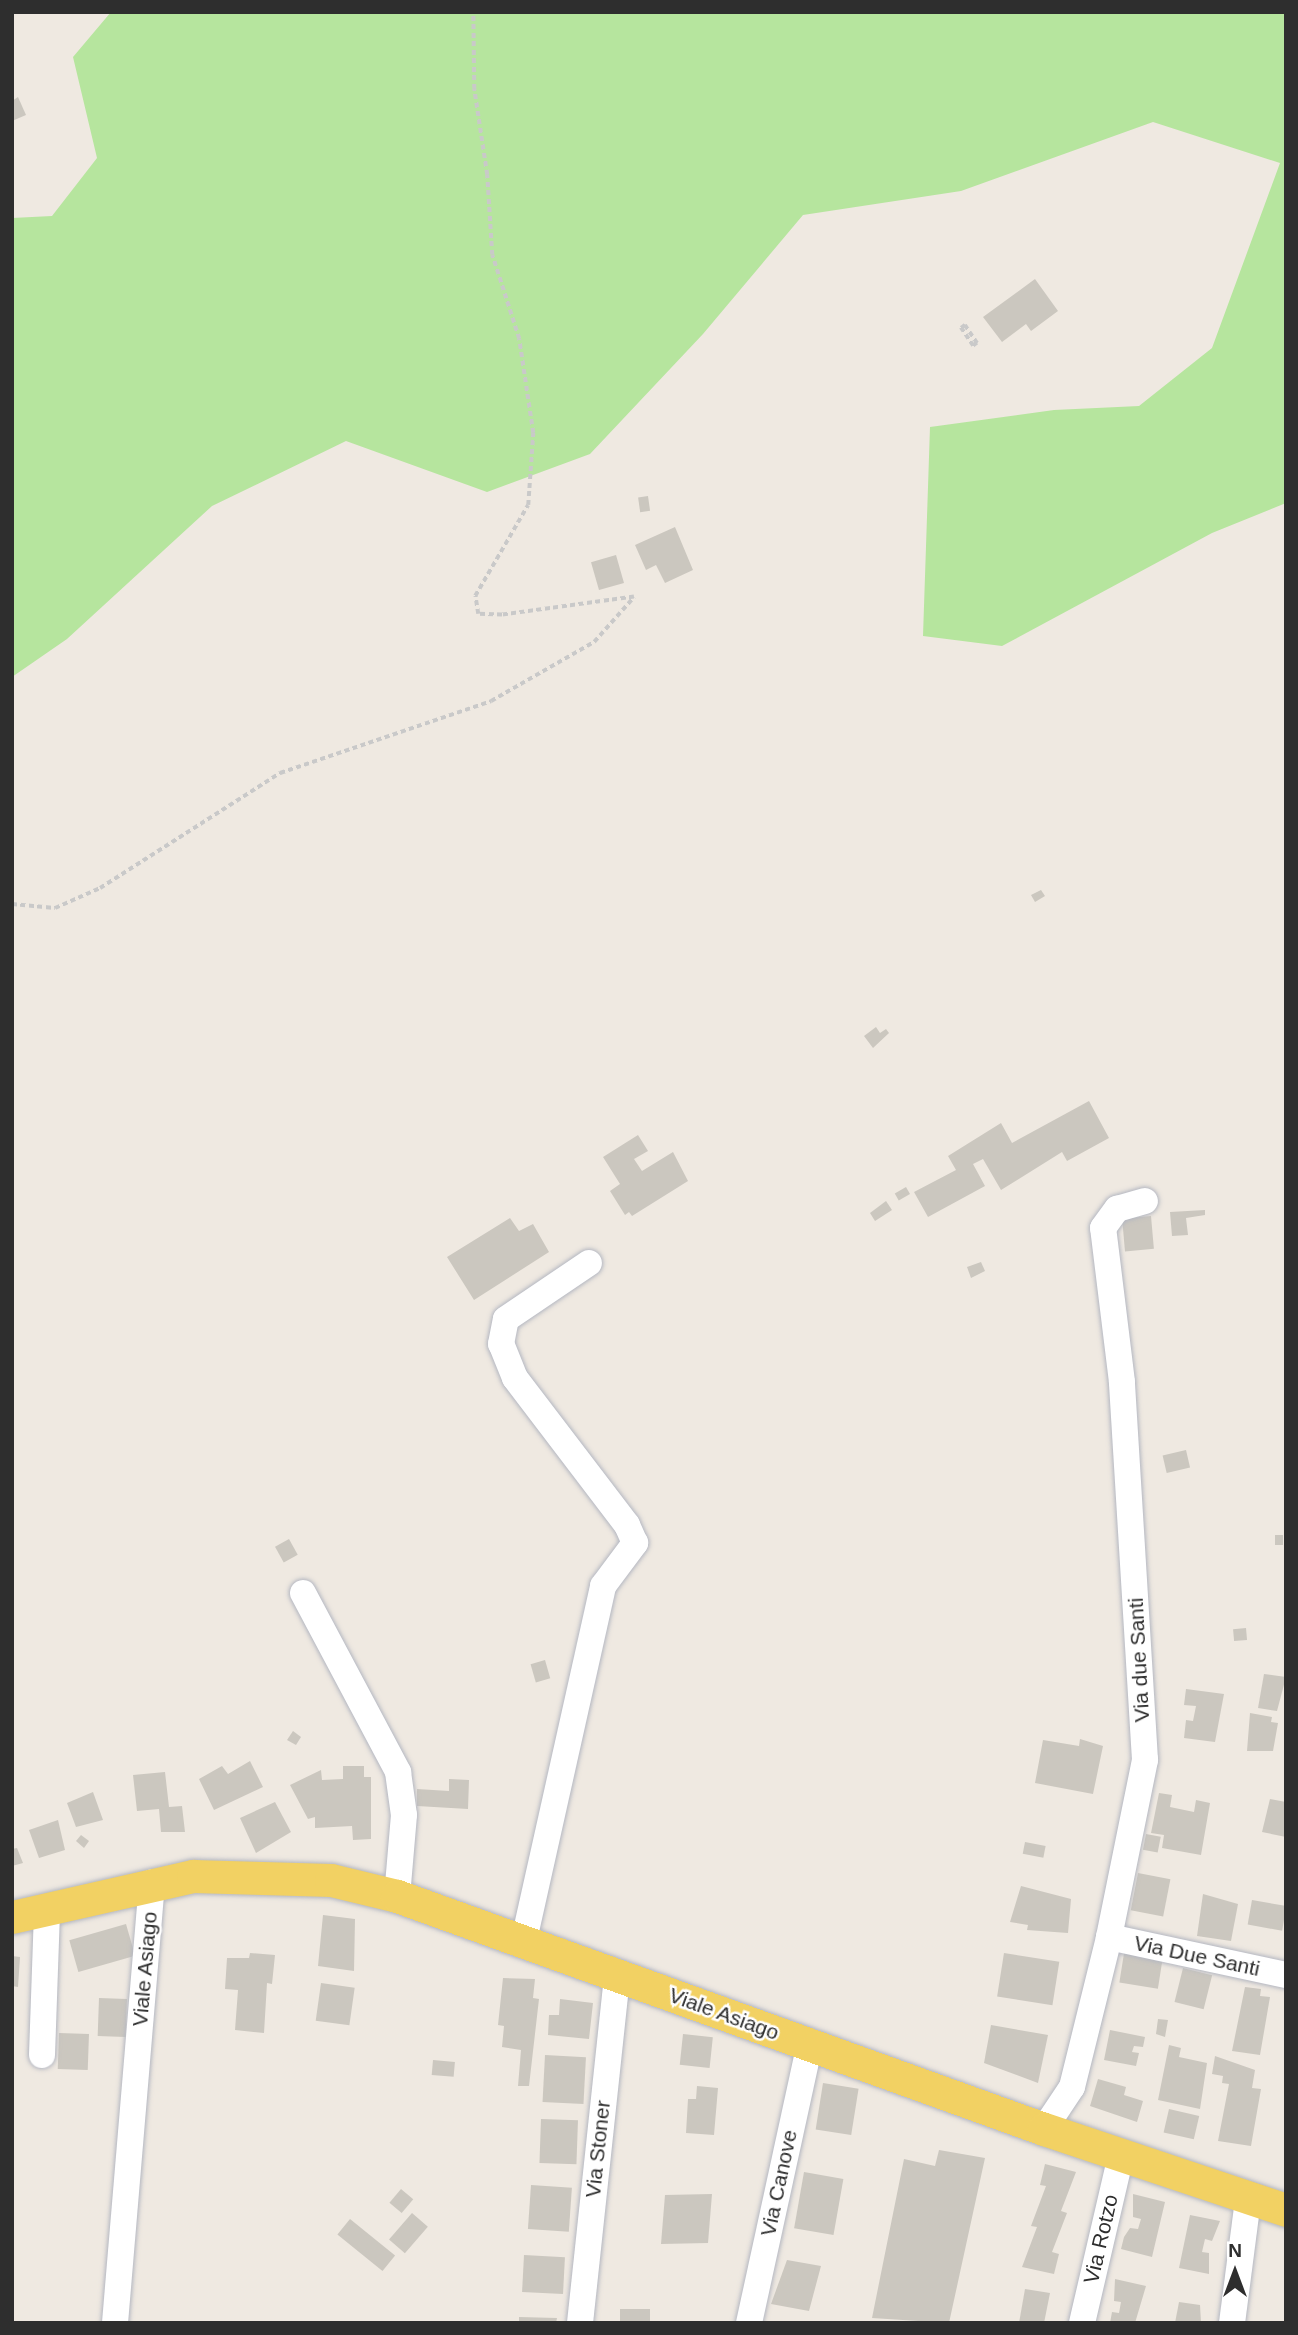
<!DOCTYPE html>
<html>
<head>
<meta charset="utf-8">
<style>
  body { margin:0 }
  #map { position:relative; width:1298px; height:2335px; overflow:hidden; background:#efe9e1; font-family:Arial,sans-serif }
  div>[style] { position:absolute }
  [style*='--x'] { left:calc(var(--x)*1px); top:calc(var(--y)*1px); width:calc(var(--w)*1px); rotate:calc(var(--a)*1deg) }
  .green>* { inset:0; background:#b6e59e }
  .building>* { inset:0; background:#cbc7bf; transform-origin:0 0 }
  .path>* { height:3.5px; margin-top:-1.75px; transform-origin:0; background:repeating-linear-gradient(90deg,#c9c9c9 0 5px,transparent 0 8.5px) }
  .roads { filter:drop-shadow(0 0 2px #b4b7c1) drop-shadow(0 0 2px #b4b7c1) }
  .minor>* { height:26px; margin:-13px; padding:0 13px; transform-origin:13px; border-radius:13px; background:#fff }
  .major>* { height:33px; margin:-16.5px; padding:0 16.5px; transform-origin:16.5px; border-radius:16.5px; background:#f2d163 }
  span { translate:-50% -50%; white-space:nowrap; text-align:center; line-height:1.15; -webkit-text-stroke:5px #fff; paint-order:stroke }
  .street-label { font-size:21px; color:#2e2e2e }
  .frame { position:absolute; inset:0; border:14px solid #2e2e2e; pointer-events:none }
  .north { position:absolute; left:1200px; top:2237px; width:70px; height:70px; -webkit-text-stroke:5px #fff; paint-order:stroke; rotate:0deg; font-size:19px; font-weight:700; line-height:28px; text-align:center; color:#2e2e2e }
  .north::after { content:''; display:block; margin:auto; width:24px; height:32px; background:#2e2e2e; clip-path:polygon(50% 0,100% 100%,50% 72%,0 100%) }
</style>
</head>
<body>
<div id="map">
  <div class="green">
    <i style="clip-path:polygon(111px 12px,1286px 12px,1286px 503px,1212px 533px,1002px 646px,923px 636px,930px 427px,1054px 410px,1139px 406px,1212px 348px,1280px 163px,1153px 122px,961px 191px,803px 215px,703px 334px,590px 454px,487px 492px,346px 441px,212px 506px,67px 639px,12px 677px,12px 218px,52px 216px,97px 158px,73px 57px)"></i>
  </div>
  <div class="building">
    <i style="clip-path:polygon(18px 97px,26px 115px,12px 121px,12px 101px)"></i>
    <i style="clip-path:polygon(1035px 279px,1058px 311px,1031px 331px,1026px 324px,1002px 342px,983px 317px)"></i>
    <i style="left:648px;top:496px;width:15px;height:10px;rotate:82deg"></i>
    <i style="clip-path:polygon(675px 527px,693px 570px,665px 583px,656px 565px,646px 570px,635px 545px)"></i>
    <i style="left:616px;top:555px;width:29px;height:26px;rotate:74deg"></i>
    <i style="clip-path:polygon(1041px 890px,1045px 896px,1035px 902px,1031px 895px)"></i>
    <i style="clip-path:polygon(876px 1027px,880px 1033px,886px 1029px,889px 1033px,873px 1048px,864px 1036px)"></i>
    <i style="clip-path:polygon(1089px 1101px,1109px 1138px,1067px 1161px,1062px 1152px,1001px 1190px,983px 1159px,973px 1164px,985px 1186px,928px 1217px,914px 1192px,956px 1170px,948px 1156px,1001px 1123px,1012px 1143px)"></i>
    <i style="clip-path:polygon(638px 1135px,648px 1151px,634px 1159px,642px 1171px,673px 1152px,688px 1181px,632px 1216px,629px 1212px,625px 1215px,610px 1191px,620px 1184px,603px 1157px)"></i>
    <i style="left:906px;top:1187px;width:8px;height:13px;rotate:60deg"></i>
    <i style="clip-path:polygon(886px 1201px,892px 1210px,875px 1221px,870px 1213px)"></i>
    <i style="clip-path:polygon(1205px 1210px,1205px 1215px,1186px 1218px,1188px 1235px,1172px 1236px,1170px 1212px)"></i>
    <i style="left:1151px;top:1216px;width:33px;height:29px;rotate:85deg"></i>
    <i style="clip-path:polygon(510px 1218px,519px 1231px,533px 1224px,549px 1252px,474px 1300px,447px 1257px)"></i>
    <i style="clip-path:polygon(981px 1262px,985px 1271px,971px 1278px,967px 1267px)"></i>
    <i style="left:1186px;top:1450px;width:18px;height:24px;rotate:77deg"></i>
    <i style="left:1275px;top:1535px;width:8px;height:10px"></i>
    <i style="left:289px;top:1539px;width:18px;height:16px;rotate:61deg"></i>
    <i style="left:1246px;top:1628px;width:12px;height:13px;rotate:85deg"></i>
    <i style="left:545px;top:1660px;width:19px;height:15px;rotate:74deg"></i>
    <i style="clip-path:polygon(1264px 1674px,1286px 1677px,1277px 1711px,1258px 1708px)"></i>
    <i style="clip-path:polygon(1186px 1689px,1224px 1694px,1215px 1742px,1184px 1738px,1186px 1720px,1193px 1721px,1196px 1706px,1184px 1705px)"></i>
    <i style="clip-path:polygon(1250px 1713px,1272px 1717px,1271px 1722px,1278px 1723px,1273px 1751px,1247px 1751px)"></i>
    <i style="clip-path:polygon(293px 1731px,301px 1737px,296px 1745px,287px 1740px)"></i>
    <i style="clip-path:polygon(1080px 1739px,1103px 1746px,1093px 1794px,1035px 1783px,1043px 1740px,1079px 1746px)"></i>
    <i style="clip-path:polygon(250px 1761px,263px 1787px,214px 1810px,199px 1779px,222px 1766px,228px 1774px)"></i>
    <i style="clip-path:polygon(343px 1766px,364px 1766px,364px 1777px,371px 1777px,371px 1839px,353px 1840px,352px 1826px,315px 1828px,315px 1817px,308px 1819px,290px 1785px,321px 1770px,322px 1780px,343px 1779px)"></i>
    <i style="clip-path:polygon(165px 1772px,169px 1807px,182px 1806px,185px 1832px,161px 1832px,159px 1809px,137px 1811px,133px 1775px)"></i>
    <i style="clip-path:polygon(449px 1779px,469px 1780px,468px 1809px,417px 1806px,417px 1789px,449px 1791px)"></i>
    <i style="clip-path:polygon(93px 1792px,103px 1820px,76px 1827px,67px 1803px)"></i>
    <i style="clip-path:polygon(1159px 1793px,1172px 1795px,1170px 1807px,1194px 1812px,1196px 1800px,1210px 1803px,1201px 1855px,1162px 1848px,1164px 1835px,1151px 1833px)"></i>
    <i style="clip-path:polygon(1270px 1799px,1286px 1802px,1286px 1837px,1262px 1832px)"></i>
    <i style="clip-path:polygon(275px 1802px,291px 1832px,256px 1853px,240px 1818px)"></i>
    <i style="clip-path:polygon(58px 1820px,65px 1850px,39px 1858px,29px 1830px)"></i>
    <i style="left:1146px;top:1834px;width:15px;height:16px;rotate:11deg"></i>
    <i style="clip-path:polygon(81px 1835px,89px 1841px,84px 1848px,76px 1841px)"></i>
    <i style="left:1025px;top:1842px;width:21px;height:12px;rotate:11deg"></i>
    <i style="clip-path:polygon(17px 1848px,23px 1863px,12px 1866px,12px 1849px)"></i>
    <i style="left:1138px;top:1873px;width:33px;height:38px;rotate:11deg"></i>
    <i style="clip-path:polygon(1021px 1886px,1071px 1899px,1068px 1933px,1027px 1930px,1028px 1925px,1010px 1922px)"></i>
    <i style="clip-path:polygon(1203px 1894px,1238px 1904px,1231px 1941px,1197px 1936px)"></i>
    <i style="left:1252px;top:1900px;width:35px;height:25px;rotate:10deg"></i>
    <i style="clip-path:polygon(323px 1915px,355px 1919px,354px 1971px,318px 1966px)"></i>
    <i style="left:126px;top:1924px;width:33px;height:59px;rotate:74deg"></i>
    <i style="left:1125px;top:1947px;width:39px;height:36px;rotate:9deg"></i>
    <i style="clip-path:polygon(250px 1953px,275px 1955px,272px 1984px,267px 1983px,264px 2033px,235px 2030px,238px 1990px,225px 1989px,227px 1958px,249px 1958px)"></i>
    <i style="left:1004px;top:1953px;width:56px;height:44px;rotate:9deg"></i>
    <i style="clip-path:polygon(12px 1956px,20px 1957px,18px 1987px,12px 1986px)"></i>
    <i style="left:1183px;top:1968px;width:30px;height:35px;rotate:14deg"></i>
    <i style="clip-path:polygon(503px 1978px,535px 1979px,533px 1998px,539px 1999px,529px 2086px,518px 2086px,521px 2050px,502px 2047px,504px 2026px,498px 2025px)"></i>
    <i style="left:321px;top:1983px;width:34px;height:38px;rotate:8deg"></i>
    <i style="clip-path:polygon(1245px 1987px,1261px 1989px,1260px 1996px,1270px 1997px,1260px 2055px,1232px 2051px)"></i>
    <i style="left:99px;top:1998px;width:28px;height:38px;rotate:2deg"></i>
    <i style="clip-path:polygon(560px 1999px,593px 2003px,589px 2039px,548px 2035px,549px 2015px,559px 2015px)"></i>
    <i style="clip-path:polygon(1158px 2019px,1168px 2020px,1165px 2037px,1156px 2034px)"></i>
    <i style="clip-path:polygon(991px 2025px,1048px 2035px,1038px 2083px,984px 2063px)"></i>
    <i style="clip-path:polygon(1110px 2030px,1145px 2037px,1143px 2047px,1134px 2046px,1132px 2052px,1139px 2053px,1136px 2066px,1104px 2060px)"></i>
    <i style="left:59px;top:2033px;width:30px;height:36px;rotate:2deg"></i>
    <i style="left:683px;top:2034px;width:30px;height:31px;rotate:6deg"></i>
    <i style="clip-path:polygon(1169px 2045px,1181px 2048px,1179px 2057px,1207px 2063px,1200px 2109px,1158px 2100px)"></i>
    <i style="left:545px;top:2055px;width:41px;height:47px;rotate:3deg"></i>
    <i style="clip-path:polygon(1215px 2056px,1255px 2070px,1252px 2088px,1261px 2089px,1251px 2146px,1218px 2141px,1229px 2084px,1222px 2083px,1223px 2076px,1212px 2074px)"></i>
    <i style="left:433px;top:2060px;width:22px;height:15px;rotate:5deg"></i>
    <i style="clip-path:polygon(1098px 2079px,1126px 2087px,1124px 2095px,1143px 2101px,1137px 2122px,1090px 2106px)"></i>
    <i style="left:823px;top:2083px;width:36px;height:47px;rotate:9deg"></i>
    <i style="clip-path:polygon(697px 2086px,718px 2088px,714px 2135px,686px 2133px,688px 2099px,696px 2099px)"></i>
    <i style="left:1169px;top:2109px;width:31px;height:24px;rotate:13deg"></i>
    <i style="left:541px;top:2119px;width:37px;height:44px;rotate:2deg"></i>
    <i style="clip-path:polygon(939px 2150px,985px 2158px,949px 2323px,872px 2318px,904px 2159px,935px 2166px)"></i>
    <i style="clip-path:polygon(1045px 2164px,1076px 2172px,1061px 2211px,1067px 2213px,1052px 2252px,1059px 2254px,1054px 2274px,1022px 2267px,1037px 2227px,1031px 2226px,1046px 2186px,1040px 2185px)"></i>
    <i style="left:804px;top:2172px;width:40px;height:57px;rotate:10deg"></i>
    <i style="left:531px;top:2185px;width:41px;height:44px;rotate:4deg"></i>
    <i style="left:401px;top:2189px;width:16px;height:18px;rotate:40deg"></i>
    <i style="clip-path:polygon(712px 2194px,708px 2243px,661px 2244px,665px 2195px)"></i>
    <i style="clip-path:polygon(1133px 2194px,1165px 2202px,1152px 2257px,1121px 2249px,1124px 2237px,1130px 2228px,1138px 2229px,1141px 2219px,1133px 2217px)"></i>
    <i style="left:412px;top:2213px;width:21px;height:35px;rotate:41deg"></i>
    <i style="clip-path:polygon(1190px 2215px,1220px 2221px,1212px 2241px,1205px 2239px,1202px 2252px,1209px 2253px,1209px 2274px,1179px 2268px)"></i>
    <i style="left:350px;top:2219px;width:58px;height:20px;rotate:39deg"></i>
    <i style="left:524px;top:2255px;width:41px;height:37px;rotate:3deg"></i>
    <i style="clip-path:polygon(787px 2260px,821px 2266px,809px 2311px,771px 2304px)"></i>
    <i style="clip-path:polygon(1115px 2279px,1146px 2286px,1135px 2323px,1110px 2323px,1112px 2312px,1119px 2313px,1121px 2302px,1114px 2301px)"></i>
    <i style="clip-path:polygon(1025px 2289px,1050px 2293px,1044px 2323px,1019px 2323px)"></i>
    <i style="clip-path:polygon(1179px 2302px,1200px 2305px,1201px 2323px,1175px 2323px)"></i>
    <i style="left:620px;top:2309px;width:30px;height:14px"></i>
    <i style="clip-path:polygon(519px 2317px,557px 2318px,556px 2323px,519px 2323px)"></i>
  </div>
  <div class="path">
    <i style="--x:965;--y:325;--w:22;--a:56"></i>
    <i style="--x:977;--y:343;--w:5;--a:143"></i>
    <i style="--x:973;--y:346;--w:22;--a:-124"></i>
    <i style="--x:961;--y:328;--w:5;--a:-37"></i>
    <i style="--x:12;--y:904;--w:43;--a:5.3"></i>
    <i style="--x:55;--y:908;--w:49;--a:-24"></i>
    <i style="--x:100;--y:888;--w:214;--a:-32.6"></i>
    <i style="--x:280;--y:773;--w:223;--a:-18.8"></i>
    <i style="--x:491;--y:701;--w:119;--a:-29.8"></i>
    <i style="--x:594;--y:642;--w:60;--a:-48.4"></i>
    <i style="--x:634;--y:597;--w:133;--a:172.2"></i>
    <i style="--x:502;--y:615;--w:24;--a:-178"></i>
    <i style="--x:478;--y:614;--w:18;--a:-99"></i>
    <i style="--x:475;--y:596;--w:105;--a:-59.8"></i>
    <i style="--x:528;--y:505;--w:72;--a:-86"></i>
    <i style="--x:533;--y:433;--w:95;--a:-98.5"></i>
    <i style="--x:519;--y:339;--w:88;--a:-107.8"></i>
    <i style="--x:492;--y:255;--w:80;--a:-93.6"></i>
    <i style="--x:487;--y:175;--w:87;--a:-98.6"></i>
    <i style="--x:474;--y:89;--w:77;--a:-90.7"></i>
  </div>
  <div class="roads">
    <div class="minor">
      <i style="--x:303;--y:1593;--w:203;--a:62"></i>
      <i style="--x:398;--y:1772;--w:43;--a:82.1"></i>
      <i style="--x:404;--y:1815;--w:81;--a:94.9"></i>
      <i style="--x:1109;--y:1937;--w:181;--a:12.1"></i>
      <i style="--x:524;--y:1940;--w:363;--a:-77.4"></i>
      <i style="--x:603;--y:1586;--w:54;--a:-53.3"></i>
      <i style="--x:635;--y:1543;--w:20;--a:-114"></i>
      <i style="--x:627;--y:1525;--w:185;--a:-127.3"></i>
      <i style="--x:515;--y:1378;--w:37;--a:-112"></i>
      <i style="--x:501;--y:1344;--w:25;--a:-79"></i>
      <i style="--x:506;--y:1319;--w:100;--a:-34"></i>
      <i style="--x:42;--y:2055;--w:146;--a:-88"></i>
      <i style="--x:1044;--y:2129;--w:50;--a:-56.3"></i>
      <i style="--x:1072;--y:2087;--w:154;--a:-76.1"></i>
      <i style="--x:1109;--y:1937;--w:181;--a:-78.5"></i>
      <i style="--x:1145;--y:1760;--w:379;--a:-93.5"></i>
      <i style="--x:1122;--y:1382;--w:155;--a:-97"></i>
      <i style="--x:1103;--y:1228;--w:24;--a:-54"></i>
      <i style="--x:1117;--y:1209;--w:29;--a:-16"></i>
      <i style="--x:115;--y:2323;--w:442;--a:-85.2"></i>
      <i style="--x:580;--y:2323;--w:350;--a:-83.9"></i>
      <i style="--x:749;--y:2323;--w:286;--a:-77.7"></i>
      <i style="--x:1082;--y:2323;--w:171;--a:-76.9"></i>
      <i style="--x:1232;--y:2323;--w:125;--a:-82.6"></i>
    </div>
    <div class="major">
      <i style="--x:12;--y:1917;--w:186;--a:-12.8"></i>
      <i style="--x:193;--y:1876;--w:138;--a:1.7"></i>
      <i style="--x:331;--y:1880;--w:68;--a:13.6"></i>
      <i style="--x:397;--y:1896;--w:688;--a:19.81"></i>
      <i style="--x:1044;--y:2129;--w:255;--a:18.5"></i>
    </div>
  </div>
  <div class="street-label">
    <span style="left:1139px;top:1660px;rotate:-93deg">Via due Santi</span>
    <span style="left:1197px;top:1956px;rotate:12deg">Via Due Santi</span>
    <span style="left:145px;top:1969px;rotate:-85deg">Viale Asiago</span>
    <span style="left:724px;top:2014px;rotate:20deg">Viale Asiago</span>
    <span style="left:598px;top:2149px;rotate:-84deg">Via Stoner</span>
    <span style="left:779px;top:2183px;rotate:-78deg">Via Canove</span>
    <span style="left:1101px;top:2239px;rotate:-77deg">Via Rotzo</span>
  </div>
  <div class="frame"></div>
  <div class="north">N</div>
</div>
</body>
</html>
